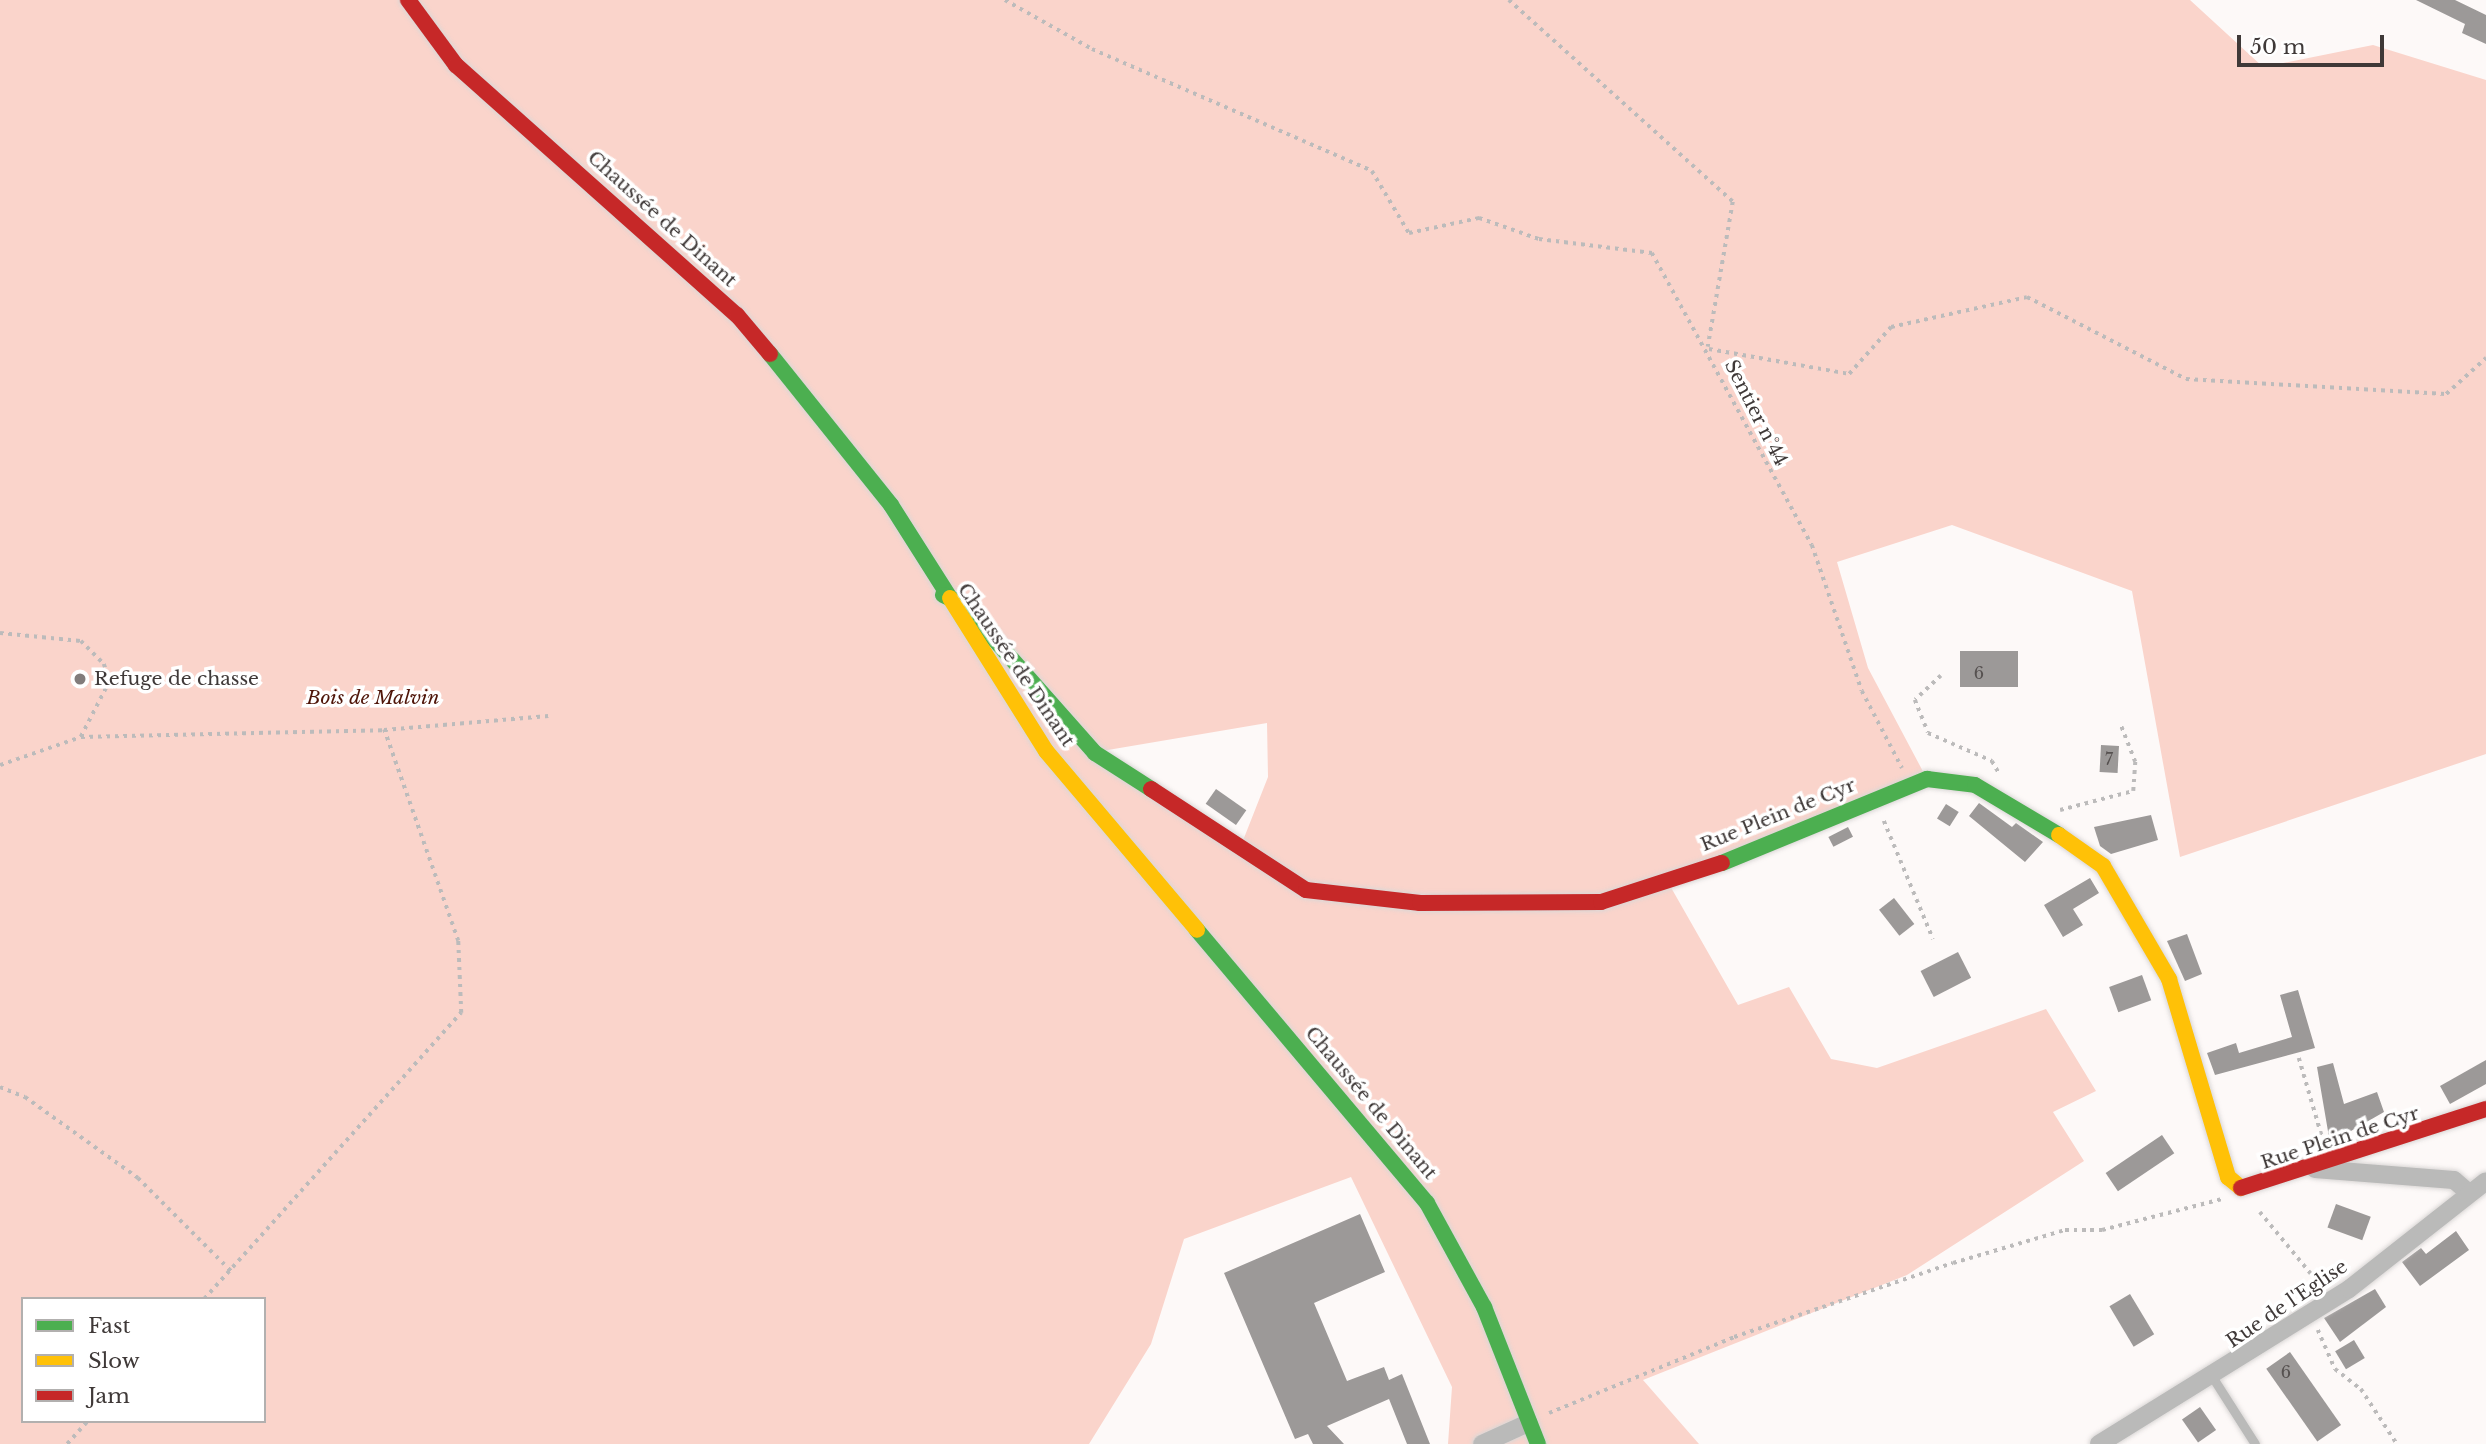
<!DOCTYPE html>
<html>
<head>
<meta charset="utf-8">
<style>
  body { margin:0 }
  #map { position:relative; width:2486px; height:1444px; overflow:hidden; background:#fdf9f8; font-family:"Libre Baskerville",serif }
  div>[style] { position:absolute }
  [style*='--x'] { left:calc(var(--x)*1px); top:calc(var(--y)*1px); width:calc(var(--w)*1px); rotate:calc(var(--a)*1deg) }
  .green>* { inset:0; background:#fad4cb }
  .building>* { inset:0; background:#9c9998; transform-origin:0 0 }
  .path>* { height:3.5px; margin-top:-1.75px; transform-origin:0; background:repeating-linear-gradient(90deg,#bcbbbb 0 3.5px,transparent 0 8.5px) }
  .roads { filter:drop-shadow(0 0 2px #dad7d6) drop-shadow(0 0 2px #dad7d6) }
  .lane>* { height:9px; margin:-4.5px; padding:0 4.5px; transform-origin:4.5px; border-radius:4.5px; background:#babab9 }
  .street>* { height:18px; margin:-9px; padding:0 9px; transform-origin:9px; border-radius:9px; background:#babab9 }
  .fast>* { height:16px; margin:-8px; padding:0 8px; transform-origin:8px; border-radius:8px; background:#4caf50 }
  .slow>* { height:16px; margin:-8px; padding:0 8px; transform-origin:8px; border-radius:8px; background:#ffc107 }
  .jam>* { height:16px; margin:-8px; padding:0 8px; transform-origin:8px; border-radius:8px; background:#c62828 }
  .dots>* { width:19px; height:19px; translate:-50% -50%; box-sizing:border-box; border:4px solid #fff; border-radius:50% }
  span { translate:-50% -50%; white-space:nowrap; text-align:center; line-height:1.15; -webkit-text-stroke:7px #fff; paint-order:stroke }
  .number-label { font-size:16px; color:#565150 }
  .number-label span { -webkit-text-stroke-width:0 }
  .street-label { font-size:19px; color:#3f3938 }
  .poi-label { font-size:19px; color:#3f3938 }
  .left { translate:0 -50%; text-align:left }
  .park-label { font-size:19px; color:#4f1509; font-style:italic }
  .legend { position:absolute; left:21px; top:1297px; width:245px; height:126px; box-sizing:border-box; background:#fff; border:2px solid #b2b0af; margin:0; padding:9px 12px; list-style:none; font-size:21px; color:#3f3938 }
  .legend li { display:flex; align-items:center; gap:14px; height:35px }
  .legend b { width:35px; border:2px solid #b2b0af }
  .scale { position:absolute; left:2237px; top:35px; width:147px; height:32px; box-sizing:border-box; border:4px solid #3f3938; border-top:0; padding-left:9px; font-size:21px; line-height:24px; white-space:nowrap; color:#3f3938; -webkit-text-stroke:5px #fff; paint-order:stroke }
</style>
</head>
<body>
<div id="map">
  <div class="green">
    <i style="clip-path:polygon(evenodd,0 0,2190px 0,2263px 67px,2373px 45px,2486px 80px,2486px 754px,2180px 857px,2132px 591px,1952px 525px,1837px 562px,1868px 668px,1927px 779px,1669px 884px,1738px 1005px,1789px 987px,1831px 1059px,1877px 1068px,2046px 1009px,2096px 1091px,2053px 1112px,2084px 1161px,1907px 1275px,1643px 1380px,1699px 1444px,1448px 1444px,1452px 1387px,1351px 1177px,1184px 1239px,1151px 1344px,1089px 1444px,0 1444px,0 0,1267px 723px,1268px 777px,1242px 843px,1096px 752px,1267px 723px,0 0,23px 1299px,264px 1299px,264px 1421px,23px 1421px,23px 1299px)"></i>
  </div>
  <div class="building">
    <i style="clip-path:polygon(2416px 0,2455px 0,2486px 15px,2486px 44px,2462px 33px,2465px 24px)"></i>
    <i style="left:1960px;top:651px;width:58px;height:36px"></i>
    <i style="left:2101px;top:745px;width:18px;height:27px;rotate:3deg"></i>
    <i style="left:1216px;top:789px;width:37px;height:18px;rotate:35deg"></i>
    <i style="clip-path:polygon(1979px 803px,2012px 827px,2016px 823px,2043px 842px,2025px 862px,1969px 816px)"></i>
    <i style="left:1946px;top:804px;width:15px;height:17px;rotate:32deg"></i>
    <i style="clip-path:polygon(2151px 815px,2158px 840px,2111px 854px,2100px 846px,2094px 827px)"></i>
    <i style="left:1848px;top:827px;width:11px;height:22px;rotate:63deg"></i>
    <i style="clip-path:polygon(2090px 878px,2099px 893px,2073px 909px,2083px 925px,2063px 937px,2044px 905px)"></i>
    <i style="left:1894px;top:898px;width:33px;height:19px;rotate:52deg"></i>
    <i style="clip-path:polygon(2187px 934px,2202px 974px,2185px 981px,2167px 941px)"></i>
    <i style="left:1958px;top:952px;width:29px;height:42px;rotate:63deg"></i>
    <i style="left:2142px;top:975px;width:27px;height:35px;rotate:70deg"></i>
    <i style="clip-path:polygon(2298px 990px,2315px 1048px,2215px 1075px,2207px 1053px,2236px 1043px,2239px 1053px,2292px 1037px,2280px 995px)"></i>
    <i style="clip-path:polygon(2486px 1060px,2486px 1084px,2450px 1104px,2440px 1086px)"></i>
    <i style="clip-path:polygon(2333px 1063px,2344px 1104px,2377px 1092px,2384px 1112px,2330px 1143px,2317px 1067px)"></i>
    <i style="left:2162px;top:1135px;width:22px;height:68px;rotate:56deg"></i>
    <i style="left:2336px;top:1204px;width:37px;height:25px;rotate:20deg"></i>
    <i style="clip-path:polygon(1360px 1214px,1385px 1272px,1314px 1303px,1347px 1381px,1384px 1367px,1389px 1380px,1402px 1374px,1430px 1444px,1407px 1444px,1389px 1399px,1327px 1426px,1344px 1444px,1313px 1444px,1308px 1434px,1295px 1439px,1224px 1273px)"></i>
    <i style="clip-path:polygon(2456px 1231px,2469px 1250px,2420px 1286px,2402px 1262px,2421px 1248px,2426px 1254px)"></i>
    <i style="clip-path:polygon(2375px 1289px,2386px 1307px,2340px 1342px,2324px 1318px)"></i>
    <i style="left:2130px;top:1294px;width:47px;height:24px;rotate:59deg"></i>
    <i style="left:2354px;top:1340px;width:21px;height:22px;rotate:59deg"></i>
    <i style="left:2290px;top:1352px;width:89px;height:29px;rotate:55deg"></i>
    <i style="left:2200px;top:1407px;width:28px;height:22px;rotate:55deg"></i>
  </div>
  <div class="path">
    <i style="--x:1005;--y:0;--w:100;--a:29.4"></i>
    <i style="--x:1092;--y:49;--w:305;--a:23.5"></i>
    <i style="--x:1372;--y:171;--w:72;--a:59.2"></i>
    <i style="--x:1409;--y:233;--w:72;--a:-12.1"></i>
    <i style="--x:1479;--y:218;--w:64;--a:19.3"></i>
    <i style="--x:1539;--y:239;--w:114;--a:7.1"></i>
    <i style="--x:1652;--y:253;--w:333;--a:61.3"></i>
    <i style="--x:1812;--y:545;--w:154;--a:71.1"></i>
    <i style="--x:1862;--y:691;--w:87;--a:62.5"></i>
    <i style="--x:1509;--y:0;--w:302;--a:42"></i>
    <i style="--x:1733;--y:202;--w:147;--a:99.8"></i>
    <i style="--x:1709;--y:349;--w:142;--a:10.1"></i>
    <i style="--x:1849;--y:374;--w:63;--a:-48.2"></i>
    <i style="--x:1891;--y:327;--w:139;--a:-12.4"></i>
    <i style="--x:2027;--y:297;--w:179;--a:27.3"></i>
    <i style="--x:2186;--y:379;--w:260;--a:3.3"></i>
    <i style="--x:2446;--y:394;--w:54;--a:-42"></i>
    <i style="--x:0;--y:633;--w:81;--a:5.6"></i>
    <i style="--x:81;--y:641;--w:33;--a:45"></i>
    <i style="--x:104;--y:664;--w:18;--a:71"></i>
    <i style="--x:110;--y:681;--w:63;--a:117.4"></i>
    <i style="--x:1941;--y:676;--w:35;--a:137"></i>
    <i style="--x:1915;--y:700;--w:35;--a:68"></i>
    <i style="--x:1928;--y:733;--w:70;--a:23.6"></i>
    <i style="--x:1992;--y:761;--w:14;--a:60"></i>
    <i style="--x:0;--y:765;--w:86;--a:-19.1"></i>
    <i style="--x:81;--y:737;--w:303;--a:-1.3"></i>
    <i style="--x:384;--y:730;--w:165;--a:-4.9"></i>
    <i style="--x:2060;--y:810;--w:75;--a:-14.6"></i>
    <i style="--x:2133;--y:791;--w:29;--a:-86"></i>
    <i style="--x:2135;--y:762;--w:41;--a:-111.5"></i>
    <i style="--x:1884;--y:821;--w:128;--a:67.4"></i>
    <i style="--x:2299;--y:1058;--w:85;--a:73.7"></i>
    <i style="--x:0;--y:1087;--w:27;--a:22"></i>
    <i style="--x:25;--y:1097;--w:139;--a:35.6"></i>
    <i style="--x:138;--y:1178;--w:132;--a:45"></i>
    <i style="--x:2260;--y:1212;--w:96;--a:50.5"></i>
    <i style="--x:204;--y:1299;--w:385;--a:-48.1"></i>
    <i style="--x:461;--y:1013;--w:72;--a:-92.4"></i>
    <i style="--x:458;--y:941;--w:224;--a:-109.3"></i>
    <i style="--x:2318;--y:1330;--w:43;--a:66.4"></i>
    <i style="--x:2335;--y:1369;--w:33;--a:38"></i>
    <i style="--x:2361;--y:1389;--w:66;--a:56.8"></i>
    <i style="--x:1549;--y:1413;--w:200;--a:-22.3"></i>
    <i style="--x:1734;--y:1337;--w:231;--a:-18.7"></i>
    <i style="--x:1953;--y:1263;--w:117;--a:-16.4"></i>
    <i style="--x:2065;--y:1230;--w:37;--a:0"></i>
    <i style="--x:2102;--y:1230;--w:124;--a:-14.5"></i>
    <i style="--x:67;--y:1444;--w:31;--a:-48"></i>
  </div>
  <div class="roads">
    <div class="lane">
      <i style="--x:2213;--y:1378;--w:78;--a:57.5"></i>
    </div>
    <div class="street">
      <i style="--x:2315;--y:1169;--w:139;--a:4.5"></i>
      <i style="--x:2454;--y:1180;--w:18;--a:41"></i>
      <i style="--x:1482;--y:1444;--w:51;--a:-24.5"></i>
      <i style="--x:2099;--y:1444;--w:294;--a:-31.8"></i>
      <i style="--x:2349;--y:1289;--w:174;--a:-38.2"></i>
    </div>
    <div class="fast">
      <i style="--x:770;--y:354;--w:193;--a:51.3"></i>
      <i style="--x:891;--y:505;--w:110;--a:57.6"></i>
      <i style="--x:943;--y:595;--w:23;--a:25"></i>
      <i style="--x:964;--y:605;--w:198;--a:48.5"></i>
      <i style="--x:1095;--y:753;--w:67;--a:32.7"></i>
      <i style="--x:1722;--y:863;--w:222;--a:-22.3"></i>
      <i style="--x:1927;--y:779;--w:48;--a:7.1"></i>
      <i style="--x:1975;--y:785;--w:98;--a:30.8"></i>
      <i style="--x:1197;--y:930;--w:357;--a:49.9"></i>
      <i style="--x:1427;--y:1203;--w:119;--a:61.3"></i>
      <i style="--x:1484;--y:1307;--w:147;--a:68.5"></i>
    </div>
    <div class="slow">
      <i style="--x:950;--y:598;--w:181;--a:57.9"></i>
      <i style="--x:1046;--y:751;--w:234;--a:49.8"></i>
      <i style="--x:2059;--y:835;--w:54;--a:35.2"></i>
      <i style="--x:2103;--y:866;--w:131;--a:59.7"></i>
      <i style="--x:2169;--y:979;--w:207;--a:73.4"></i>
      <i style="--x:2228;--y:1177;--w:17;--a:40"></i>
    </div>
    <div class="jam">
      <i style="--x:408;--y:0;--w:81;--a:53.6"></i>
      <i style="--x:456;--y:65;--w:376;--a:41.7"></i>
      <i style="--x:737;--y:315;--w:51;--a:49.8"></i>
      <i style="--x:1151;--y:789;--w:185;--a:33.1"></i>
      <i style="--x:1306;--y:890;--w:115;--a:6.5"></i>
      <i style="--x:1420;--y:903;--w:181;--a:-0.3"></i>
      <i style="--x:1601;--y:902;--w:127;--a:-17.9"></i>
      <i style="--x:2241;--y:1188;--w:257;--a:-17.9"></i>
    </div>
  </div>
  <div class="dots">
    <i style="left:80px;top:679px;background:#827c7b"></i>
  </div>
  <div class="number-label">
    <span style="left:1979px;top:673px">6</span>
    <span style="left:2109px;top:759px">7</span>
    <span style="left:2286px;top:1372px">6</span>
  </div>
  <div class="street-label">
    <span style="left:662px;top:219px;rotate:42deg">Chaussée de Dinant</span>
    <span style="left:1756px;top:413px;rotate:63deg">Sentier n°44</span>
    <span style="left:1016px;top:665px;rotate:56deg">Chaussée de Dinant</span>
    <span style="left:1778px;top:815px;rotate:-22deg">Rue Plein de Cyr</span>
    <span style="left:1371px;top:1103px;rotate:50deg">Chaussée de Dinant</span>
    <span style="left:2340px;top:1138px;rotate:-18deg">Rue Plein de Cyr</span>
    <span style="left:2287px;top:1304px;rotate:-34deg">Rue de l'Eglise</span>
  </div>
  <div class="poi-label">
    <span class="left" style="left:94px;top:679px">Refuge de chasse</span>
  </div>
  <div class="park-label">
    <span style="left:373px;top:698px">Bois de Malvin</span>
  </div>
  <ul class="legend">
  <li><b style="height:9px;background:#4caf50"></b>Fast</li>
  <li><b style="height:9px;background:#ffc107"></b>Slow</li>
  <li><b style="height:9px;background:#c62828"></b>Jam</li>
  </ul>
  <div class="scale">50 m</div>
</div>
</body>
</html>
